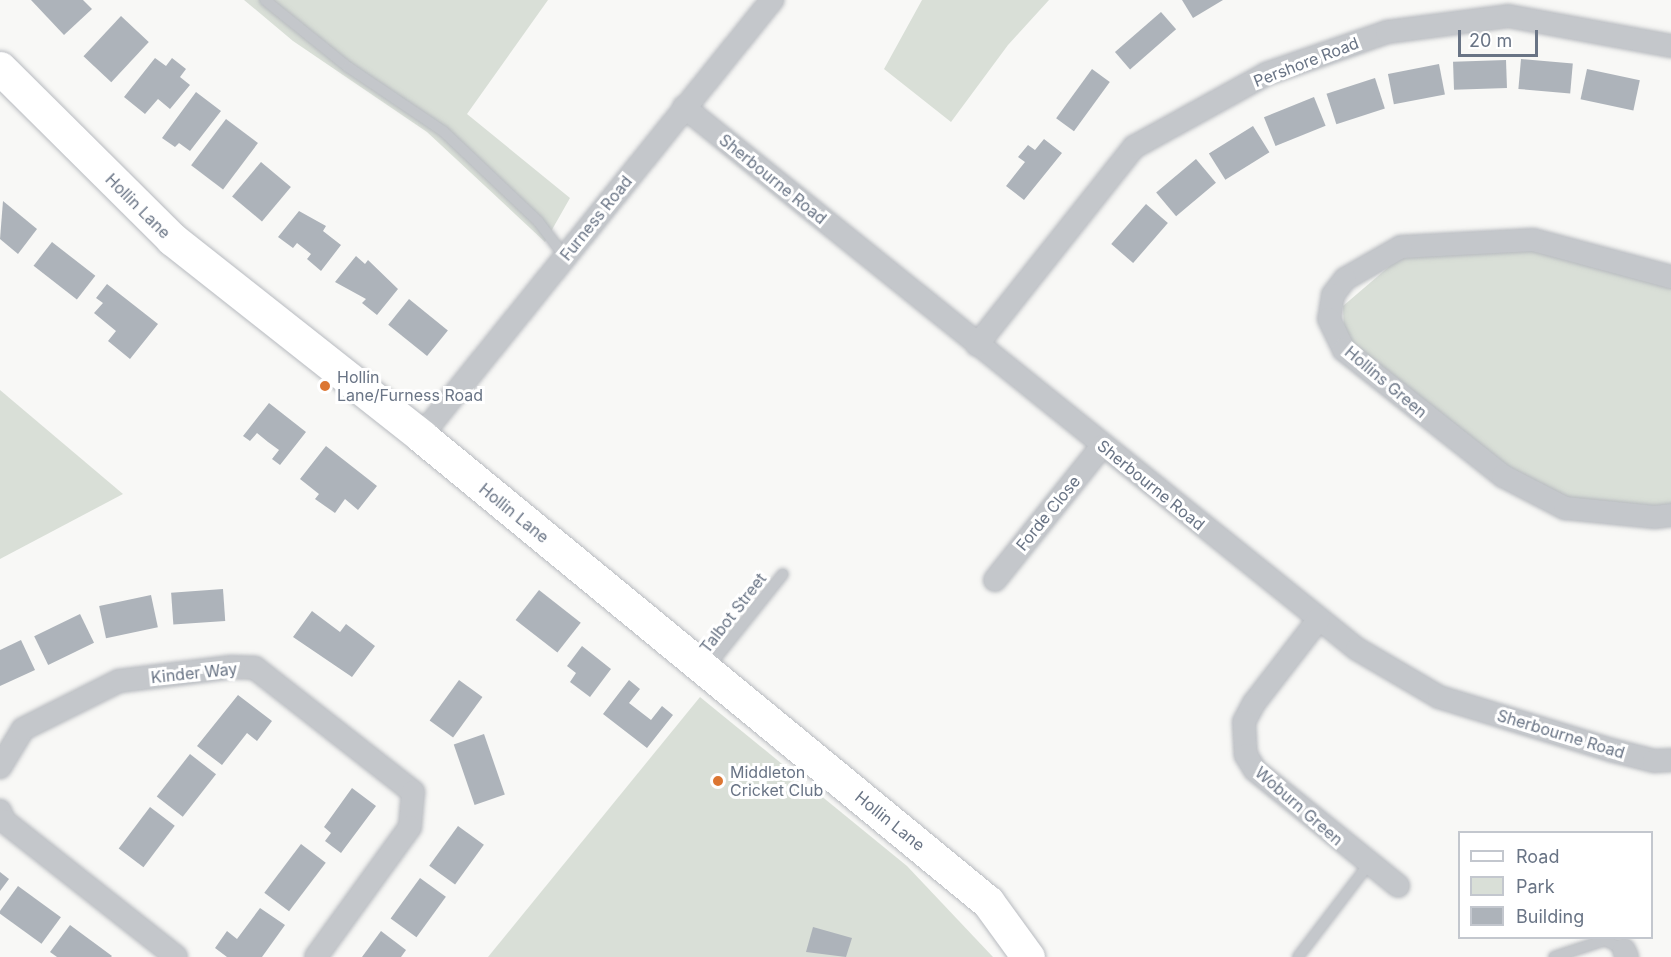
<!DOCTYPE html>
<html>
<head>
<meta charset="utf-8">
<style>
  body { margin:0 }
  #map { position:relative; width:1671px; height:957px; overflow:hidden; background:#f8f8f6; font-family:Inter,sans-serif }
  div>[style] { position:absolute }
  [style*='--x'] { left:calc(var(--x)*1px); top:calc(var(--y)*1px); width:calc(var(--w)*1px); rotate:calc(var(--a)*1deg) }
  .green>* { inset:0; background:#d9dfd7 }
  .building>* { inset:0; background:#adb3ba; transform-origin:0 0 }
  .roads { filter:drop-shadow(0 0 2px #b7babf) drop-shadow(0 0 2px #b7babf) }
  .lane>* { height:10px; margin:-5px; padding:0 5px; transform-origin:5px; border-radius:5px; background:#c4c7cb }
  .street>* { height:22px; margin:-11px; padding:0 11px; transform-origin:11px; border-radius:11px; background:#c4c7cb }
  .primary>* { height:33px; margin:-16.5px; padding:0 16.5px; transform-origin:16.5px; border-radius:16.5px; background:#fff }
  .dots>* { width:16px; height:16px; translate:-50% -50%; box-sizing:border-box; border:3px solid #fff; border-radius:50% }
  span { translate:-50% -50%; white-space:nowrap; text-align:center; line-height:1.15; -webkit-text-stroke:6px #fff; paint-order:stroke }
  .street-label { font-size:16px; color:#697485 }
  .poi-label { font-size:16px; color:#697485 }
  .left { translate:0 -50%; text-align:left }
  .legend { position:absolute; left:1458px; top:831px; width:195px; height:108px; box-sizing:border-box; background:#fff; border:2px solid #c3c7ce; margin:0; padding:8px 10px; list-style:none; font-size:18px; color:#697485 }
  .legend li { display:flex; align-items:center; gap:12px; height:30px }
  .legend b { width:30px; border:2px solid #c3c7ce }
  .scale { position:absolute; left:1458px; top:30px; width:80px; height:27px; box-sizing:border-box; border:3px solid #697485; border-top:0; padding-left:8px; font-size:18px; line-height:21px; white-space:nowrap; color:#697485; -webkit-text-stroke:4px #fff; paint-order:stroke }
</style>
</head>
<body>
<div id="map">
  <div class="green">
    <i style="clip-path:polygon(244px 0,548px 0,467px 114px,570px 198px,545px 242px,427px 132px,293px 41px)"></i>
    <i style="clip-path:polygon(922px 0,1049px 0,1008px 45px,951px 122px,884px 69px)"></i>
    <i style="clip-path:polygon(1537px 247px,1671px 285px,1671px 511px,1565px 508px,1489px 456px,1344px 335px,1343px 306px,1399px 258px)"></i>
    <i style="clip-path:polygon(0 390px,123px 494px,0 559px)"></i>
    <i style="clip-path:polygon(700px 697px,907px 866px,993px 957px,488px 957px)"></i>
  </div>
  <div class="building">
    <i style="clip-path:polygon(31px 0,83px 0,92px 9px,64px 35px)"></i>
    <i style="clip-path:polygon(1182px 0,1223px 0,1193px 18px)"></i>
    <i style="left:1161px;top:12px;width:23px;height:61px;rotate:49deg"></i>
    <i style="left:121px;top:16px;width:38px;height:55px;rotate:43deg"></i>
    <i style="clip-path:polygon(155px 58px,166px 66px,172px 58px,186px 69px,180px 77px,190px 85px,170px 109px,158px 99px,145px 114px,124px 97px)"></i>
    <i style="left:1521px;top:59px;width:52px;height:30px;rotate:5deg"></i>
    <i style="left:1506px;top:60px;width:28px;height:53px;rotate:88deg"></i>
    <i style="left:1439px;top:64px;width:31px;height:52px;rotate:79deg"></i>
    <i style="left:1092px;top:69px;width:22px;height:61px;rotate:36deg"></i>
    <i style="left:1587px;top:69px;width:54px;height:31px;rotate:12deg"></i>
    <i style="left:1375px;top:78px;width:32px;height:51px;rotate:72deg"></i>
    <i style="clip-path:polygon(196px 92px,221px 111px,190px 151px,179px 143px,175px 147px,162px 138px)"></i>
    <i style="left:1314px;top:97px;width:31px;height:54px;rotate:68deg"></i>
    <i style="left:226px;top:119px;width:40px;height:58px;rotate:37deg"></i>
    <i style="left:1253px;top:126px;width:31px;height:52px;rotate:58deg"></i>
    <i style="clip-path:polygon(1044px 139px,1062px 153px,1024px 200px,1006px 186px,1025px 162px,1018px 157px,1028px 145px,1035px 150px)"></i>
    <i style="left:1196px;top:159px;width:31px;height:52px;rotate:50deg"></i>
    <i style="left:261px;top:162px;width:39px;height:45px;rotate:40deg"></i>
    <i style="clip-path:polygon(3px 201px,37px 229px,18px 254px,0 239px)"></i>
    <i style="left:1146px;top:204px;width:29px;height:53px;rotate:41deg"></i>
    <i style="clip-path:polygon(299px 211px,326px 226px,323px 231px,341px 245px,321px 271px,307px 259px,311px 254px,297px 243px,293px 248px,278px 237px)"></i>
    <i style="left:52px;top:242px;width:55px;height:30px;rotate:38deg"></i>
    <i style="clip-path:polygon(356px 256px,365px 264px,368px 260px,398px 289px,377px 315px,362px 303px,366px 299px,335px 282px)"></i>
    <i style="clip-path:polygon(107px 284px,158px 324px,130px 359px,108px 341px,116px 331px,94px 313px,103px 303px,96px 298px)"></i>
    <i style="left:409px;top:299px;width:50px;height:33px;rotate:39deg"></i>
    <i style="clip-path:polygon(269px 403px,306px 432px,280px 465px,272px 459px,279px 450px,268px 442px,257px 433px,250px 441px,243px 436px)"></i>
    <i style="clip-path:polygon(326px 446px,377px 486px,358px 510px,345px 499px,335px 513px,315px 499px,319px 494px,300px 479px)"></i>
    <i style="left:223px;top:589px;width:32px;height:52px;rotate:86deg"></i>
    <i style="left:539px;top:590px;width:53px;height:38px;rotate:38deg"></i>
    <i style="left:151px;top:595px;width:33px;height:53px;rotate:78deg"></i>
    <i style="clip-path:polygon(312px 611px,340px 632px,346px 624px,375px 646px,352px 677px,293px 637px)"></i>
    <i style="left:80px;top:614px;width:32px;height:51px;rotate:64deg"></i>
    <i style="clip-path:polygon(21px 640px,35px 670px,0 686px,0 650px)"></i>
    <i style="clip-path:polygon(582px 646px,611px 669px,590px 697px,570px 682px,576px 673px,567px 666px)"></i>
    <i style="left:459px;top:680px;width:29px;height:50px;rotate:36deg"></i>
    <i style="clip-path:polygon(629px 680px,640px 689px,629px 703px,651px 720px,662px 706px,673px 715px,647px 748px,603px 714px)"></i>
    <i style="clip-path:polygon(238px 695px,272px 721px,257px 741px,247px 733px,222px 765px,197px 746px)"></i>
    <i style="left:484px;top:734px;width:64px;height:32px;rotate:71deg"></i>
    <i style="left:190px;top:754px;width:33px;height:54px;rotate:38deg"></i>
    <i style="clip-path:polygon(352px 788px,376px 806px,341px 853px,325px 841px,331px 833px,324px 827px)"></i>
    <i style="left:150px;top:807px;width:31px;height:52px;rotate:37deg"></i>
    <i style="left:458px;top:826px;width:32px;height:49px;rotate:36deg"></i>
    <i style="left:301px;top:844px;width:31px;height:61px;rotate:37deg"></i>
    <i style="clip-path:polygon(0 872px,9px 879px,0 891px)"></i>
    <i style="left:420px;top:878px;width:32px;height:50px;rotate:36deg"></i>
    <i style="left:18px;top:886px;width:53px;height:33px;rotate:36deg"></i>
    <i style="clip-path:polygon(260px 908px,285px 925px,262px 957px,227px 957px,215px 948px,227px 931px,237px 939px)"></i>
    <i style="clip-path:polygon(70px 925px,112px 956px,111px 957px,57px 957px,50px 952px)"></i>
    <i style="clip-path:polygon(813px 927px,852px 938px,846px 957px,806px 952px)"></i>
    <i style="clip-path:polygon(381px 931px,406px 950px,401px 957px,362px 957px)"></i>
  </div>
  <div class="roads">
    <div class="lane">
      <i style="--x:265;--y:0;--w:107;--a:38.9"></i>
      <i style="--x:348;--y:67;--w:115;--a:34"></i>
      <i style="--x:443;--y:131;--w:131;--a:43.5"></i>
      <i style="--x:538;--y:221;--w:45;--a:53.1"></i>
      <i style="--x:708;--y:668;--w:120;--a:-51.4"></i>
      <i style="--x:1298;--y:957;--w:116;--a:-52.7"></i>
      <i style="--x:1554;--y:957;--w:54;--a:-18.4"></i>
      <i style="--x:1605;--y:940;--w:21;--a:28"></i>
    </div>
    <div class="street">
      <i style="--x:684;--y:107;--w:864;--a:38.85"></i>
      <i style="--x:1357;--y:649;--w:95;--a:30.3"></i>
      <i style="--x:1439;--y:697;--w:180;--a:17.1"></i>
      <i style="--x:1611;--y:750;--w:44;--a:14.3"></i>
      <i style="--x:1654;--y:761;--w:17;--a:-3"></i>
      <i style="--x:1671;--y:277;--w:143;--a:-165"></i>
      <i style="--x:1533;--y:240;--w:132;--a:177"></i>
      <i style="--x:1401;--y:247;--w:64;--a:150.3"></i>
      <i style="--x:1345;--y:279;--w:20;--a:127"></i>
      <i style="--x:1333;--y:295;--w:24;--a:99"></i>
      <i style="--x:1329;--y:319;--w:34;--a:64"></i>
      <i style="--x:1344;--y:350;--w:203;--a:38.4"></i>
      <i style="--x:1503;--y:476;--w:70;--a:27.3"></i>
      <i style="--x:1565;--y:508;--w:90;--a:5.7"></i>
      <i style="--x:1655;--y:517;--w:16;--a:-7"></i>
      <i style="--x:977;--y:345;--w:253;--a:-51.6"></i>
      <i style="--x:1134;--y:147;--w:151;--a:-28.9"></i>
      <i style="--x:1266;--y:74;--w:128;--a:-19.1"></i>
      <i style="--x:1387;--y:32;--w:122;--a:-7.5"></i>
      <i style="--x:1508;--y:16;--w:166;--a:10.4"></i>
      <i style="--x:421;--y:436;--w:560;--a:-51.16"></i>
      <i style="--x:995;--y:580;--w:171;--a:-51.4"></i>
      <i style="--x:1319;--y:619;--w:106;--a:127.7"></i>
      <i style="--x:1254;--y:703;--w:21;--a:118"></i>
      <i style="--x:1244;--y:722;--w:33;--a:87"></i>
      <i style="--x:1246;--y:755;--w:17;--a:59"></i>
      <i style="--x:1255;--y:770;--w:184;--a:39"></i>
      <i style="--x:0;--y:767;--w:44;--a:-58.8"></i>
      <i style="--x:23;--y:729;--w:107;--a:-26.6"></i>
      <i style="--x:119;--y:681;--w:113;--a:-7.1"></i>
      <i style="--x:231;--y:667;--w:24;--a:2"></i>
      <i style="--x:255;--y:668;--w:201;--a:38.1"></i>
      <i style="--x:413;--y:792;--w:35;--a:95"></i>
      <i style="--x:410;--y:827;--w:160;--a:125.9"></i>
      <i style="--x:0;--y:811;--w:11;--a:68"></i>
      <i style="--x:4;--y:821;--w:219;--a:38.3"></i>
      <i style="--x:1624;--y:950;--w:8;--a:67"></i>
    </div>
    <div class="primary">
      <i style="--x:0;--y:68;--w:243;--a:44.8"></i>
      <i style="--x:172;--y:239;--w:318;--a:38.3"></i>
      <i style="--x:421;--y:436;--w:734;--a:39.42"></i>
      <i style="--x:988;--y:902;--w:68;--a:54"></i>
    </div>
  </div>
  <div class="dots">
    <i style="left:325px;top:386px;background:#dc7632"></i>
    <i style="left:718px;top:781px;background:#dc7632"></i>
  </div>
  <div class="street-label">
    <span style="left:1306px;top:62px;rotate:-21deg">Pershore Road</span>
    <span style="left:773px;top:179px;rotate:39deg">Sherbourne Road</span>
    <span style="left:138px;top:206px;rotate:45deg">Hollin Lane</span>
    <span style="left:596px;top:218px;rotate:-51deg">Furness Road</span>
    <span style="left:1386px;top:382px;rotate:40deg">Hollins Green</span>
    <span style="left:1151px;top:485px;rotate:39deg">Sherbourne Road</span>
    <span style="left:514px;top:513px;rotate:39deg">Hollin Lane</span>
    <span style="left:1048px;top:513px;rotate:-51deg">Forde Close</span>
    <span style="left:733px;top:613px;rotate:-52deg">Talbot Street</span>
    <span style="left:194px;top:673px;rotate:-6deg">Kinder Way</span>
    <span style="left:1561px;top:734px;rotate:17deg">Sherbourne Road</span>
    <span style="left:1299px;top:806px;rotate:41deg">Woburn Green</span>
    <span style="left:890px;top:821px;rotate:39deg">Hollin Lane</span>
  </div>
  <div class="poi-label">
    <span class="left" style="left:337px;top:386px">Hollin<br>Lane/Furness Road</span>
    <span class="left" style="left:730px;top:781px">Middleton<br>Cricket Club</span>
  </div>
  <ul class="legend">
  <li><b style="height:8px;background:#fff"></b>Road</li>
  <li><b style="height:16px;background:#d9dfd7"></b>Park</li>
  <li><b style="height:16px;background:#adb3ba"></b>Building</li>
  </ul>
  <div class="scale">20 m</div>
</div>
</body>
</html>
